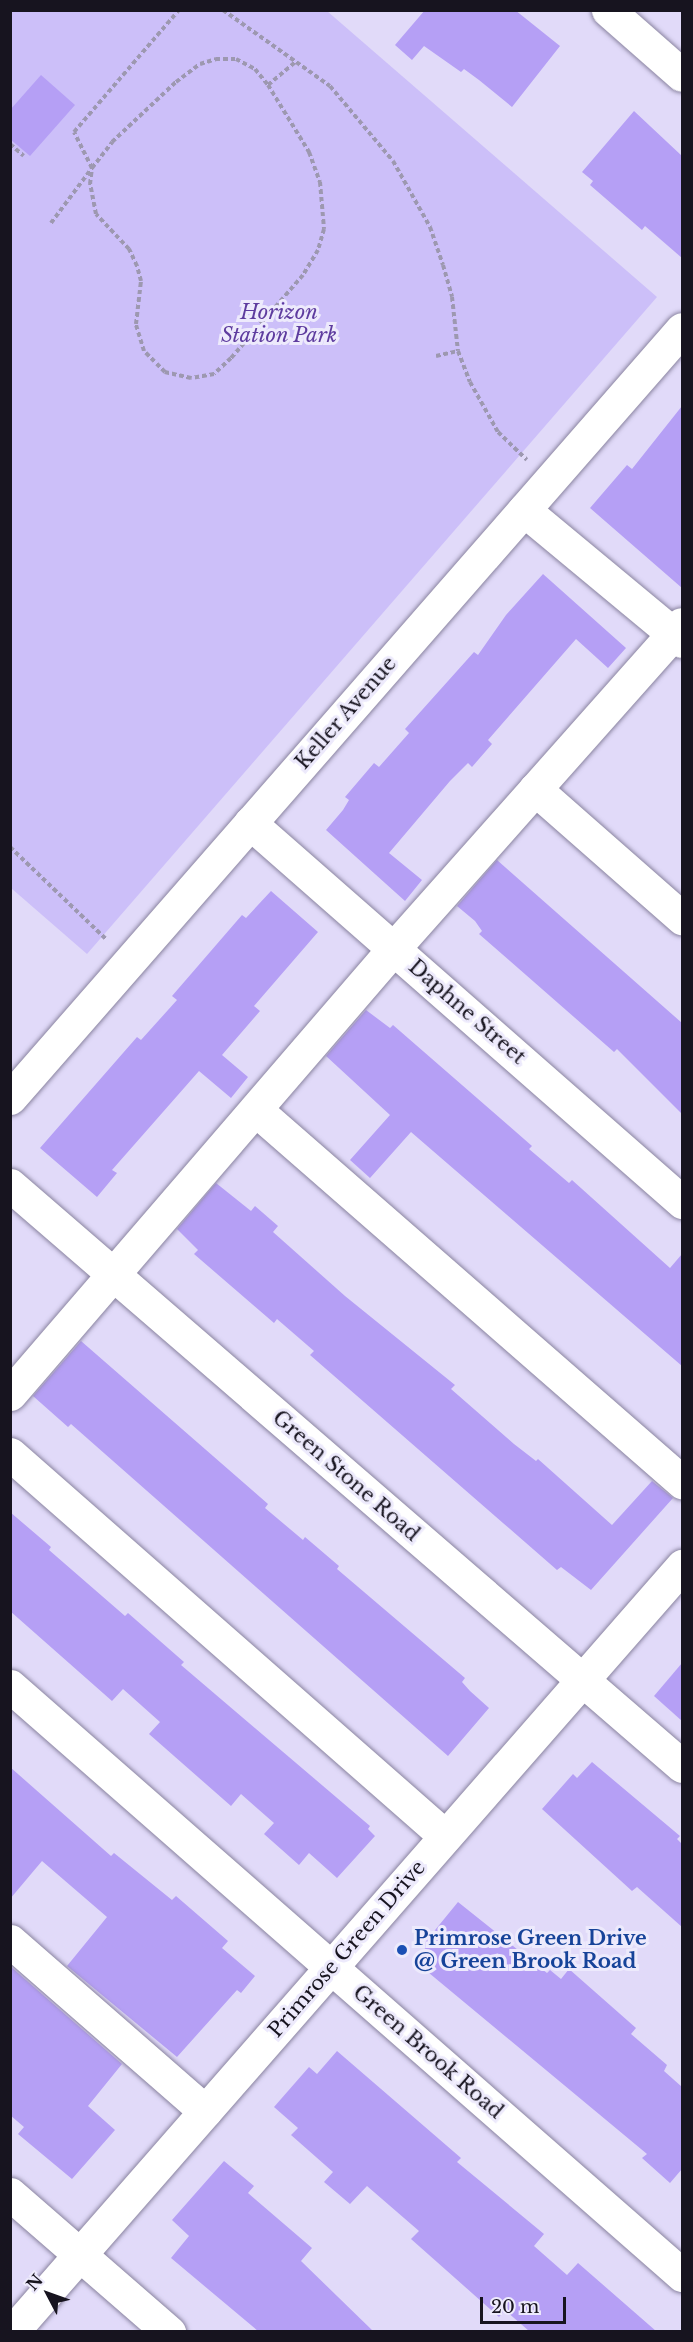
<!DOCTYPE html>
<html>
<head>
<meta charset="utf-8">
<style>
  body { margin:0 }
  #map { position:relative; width:693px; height:2342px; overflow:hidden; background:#e1daf9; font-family:"Libre Baskerville",serif }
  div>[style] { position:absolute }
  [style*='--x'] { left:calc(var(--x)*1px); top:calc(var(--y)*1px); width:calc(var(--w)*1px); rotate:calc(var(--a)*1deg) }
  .green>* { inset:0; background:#ccbff9 }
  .building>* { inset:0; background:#b59ff5 }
  .path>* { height:4px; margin-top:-2px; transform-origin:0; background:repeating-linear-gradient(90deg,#9d98b0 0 4.5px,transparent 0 7.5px) }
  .roads { filter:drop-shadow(0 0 2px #8a84a0) drop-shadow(0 0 2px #8a84a0) }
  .minor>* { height:33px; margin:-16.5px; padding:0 16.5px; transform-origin:16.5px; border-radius:16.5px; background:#fff }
  .dots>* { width:16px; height:16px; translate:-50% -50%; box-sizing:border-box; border:3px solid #edeafc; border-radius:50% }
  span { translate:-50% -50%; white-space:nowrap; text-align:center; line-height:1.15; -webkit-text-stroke:6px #edeafc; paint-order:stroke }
  .park-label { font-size:20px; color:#5e3c9f; font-style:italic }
  .street-label { font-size:20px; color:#17141f }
  .transit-label { font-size:20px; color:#164399; font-weight:700 }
  .left { translate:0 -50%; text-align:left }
  .frame { position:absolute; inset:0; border:12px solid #17141f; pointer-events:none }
  .north { position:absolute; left:18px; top:2264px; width:60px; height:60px; -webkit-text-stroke:4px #edeafc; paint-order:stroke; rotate:311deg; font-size:16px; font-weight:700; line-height:24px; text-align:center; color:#17141f }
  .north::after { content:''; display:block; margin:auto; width:21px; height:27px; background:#17141f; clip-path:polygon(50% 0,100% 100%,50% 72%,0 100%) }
  .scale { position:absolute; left:480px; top:2297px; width:86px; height:27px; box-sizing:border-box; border:3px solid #17141f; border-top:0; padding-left:8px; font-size:18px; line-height:21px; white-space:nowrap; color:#17141f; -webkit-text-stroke:4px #edeafc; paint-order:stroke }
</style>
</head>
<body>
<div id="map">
  <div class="green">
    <i style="clip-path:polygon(11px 11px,327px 11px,657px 297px,87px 954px,11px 888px)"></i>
  </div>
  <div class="building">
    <i style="clip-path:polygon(425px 10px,515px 10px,560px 46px,512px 107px,479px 80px,464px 69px,461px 72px,424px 46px,412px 60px,395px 45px)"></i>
    <i style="clip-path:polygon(41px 75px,75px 105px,30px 156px,10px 139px,10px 110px)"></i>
    <i style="clip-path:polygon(634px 111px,682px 156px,682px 258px,645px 226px,642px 230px,590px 185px,593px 181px,582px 172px)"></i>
    <i style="clip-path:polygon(682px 406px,682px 588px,590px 508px,627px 465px,632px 469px)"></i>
    <i style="clip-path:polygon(543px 574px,626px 648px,608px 668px,576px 639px,488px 740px,492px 744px,472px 767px,468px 763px,450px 781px,389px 853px,422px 880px,405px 901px,326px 830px,343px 810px,349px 800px,345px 797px,374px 763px,379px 767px,409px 733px,405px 729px,474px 652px,478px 655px,506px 615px)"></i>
    <i style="clip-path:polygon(497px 860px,682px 1023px,682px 1114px,617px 1049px,614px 1052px,479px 934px,482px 931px,475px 921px,457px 906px)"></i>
    <i style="clip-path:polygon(271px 891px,318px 932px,254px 1006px,260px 1011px,222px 1055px,248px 1077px,231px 1098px,199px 1071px,112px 1170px,117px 1173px,97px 1197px,40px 1148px,137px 1037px,141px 1040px,177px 1000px,172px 996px,242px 915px,246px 918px)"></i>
    <i style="clip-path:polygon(366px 1010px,390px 1028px,393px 1025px,532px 1146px,529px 1149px,569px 1183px,572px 1180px,670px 1268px,682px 1254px,682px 1366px,411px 1132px,370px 1178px,350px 1160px,390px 1115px,326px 1056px)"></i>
    <i style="clip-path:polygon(216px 1183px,251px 1211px,255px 1206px,278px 1226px,273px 1232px,345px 1296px,455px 1385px,451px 1389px,514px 1444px,536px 1461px,538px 1459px,612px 1525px,652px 1481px,673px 1498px,591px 1590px,561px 1567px,557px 1570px,310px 1355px,314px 1351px,277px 1319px,274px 1323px,194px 1254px,198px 1250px,177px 1229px)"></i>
    <i style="clip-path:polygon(81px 1341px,268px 1504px,265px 1508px,303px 1540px,305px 1537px,339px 1566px,337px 1569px,465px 1678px,462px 1682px,470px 1691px,489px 1708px,448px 1756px,71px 1424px,68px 1427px,33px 1396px)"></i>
    <i style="clip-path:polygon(10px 1512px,51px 1547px,49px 1550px,125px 1616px,128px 1613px,184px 1662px,181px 1665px,370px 1826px,368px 1829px,375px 1836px,337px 1878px,309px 1853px,299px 1865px,264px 1834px,274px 1823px,241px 1794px,231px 1806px,149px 1734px,160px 1722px,123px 1689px,112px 1701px,10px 1611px)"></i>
    <i style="clip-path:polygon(682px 1663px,682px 1721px,654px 1696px)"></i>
    <i style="clip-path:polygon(592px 1762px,680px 1836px,677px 1839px,682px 1844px,682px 1927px,637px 1887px,632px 1891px,542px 1809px,573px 1774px,577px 1778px)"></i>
    <i style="clip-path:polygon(10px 1767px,111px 1856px,114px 1853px,172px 1900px,176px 1896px,228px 1941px,222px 1948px,255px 1976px,241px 1993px,237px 1990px,177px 2057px,67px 1966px,107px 1917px,42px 1861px,10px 1899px)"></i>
    <i style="clip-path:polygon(458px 1902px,547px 1973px,550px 1970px,561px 1979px,569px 1969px,636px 2028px,631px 2034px,667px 2065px,664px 2071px,682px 2087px,682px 2169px,670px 2183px,642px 2158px,647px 2154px,417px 1963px,428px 1951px,422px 1946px)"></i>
    <i style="clip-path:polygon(10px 1966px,122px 2064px,88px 2106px,115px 2130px,72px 2179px,18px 2134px,24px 2127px,10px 2115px)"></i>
    <i style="clip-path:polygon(337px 2051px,461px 2158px,457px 2162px,544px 2234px,534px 2246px,567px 2275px,578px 2263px,656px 2331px,529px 2331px,505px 2310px,499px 2317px,411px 2239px,419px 2231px,367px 2186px,350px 2204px,324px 2182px,333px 2172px,291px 2135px,298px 2128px,274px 2107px,309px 2067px,317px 2074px)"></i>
    <i style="clip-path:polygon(224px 2161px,254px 2186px,248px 2193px,312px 2248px,301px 2261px,373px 2331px,258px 2331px,171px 2258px,189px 2236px,172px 2220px)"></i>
  </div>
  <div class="path">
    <i style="--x:223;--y:10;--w:131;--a:35.4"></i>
    <i style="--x:330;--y:86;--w:98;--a:50"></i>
    <i style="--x:393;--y:161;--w:76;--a:60.7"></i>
    <i style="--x:430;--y:227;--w:40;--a:71.1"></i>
    <i style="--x:443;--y:265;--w:33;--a:74"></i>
    <i style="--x:452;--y:297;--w:54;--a:83.7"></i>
    <i style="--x:458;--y:351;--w:33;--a:69"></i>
    <i style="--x:470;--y:382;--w:57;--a:60.8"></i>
    <i style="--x:498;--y:432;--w:40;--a:44"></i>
    <i style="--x:216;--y:59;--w:20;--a:0"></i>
    <i style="--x:236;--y:59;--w:21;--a:28"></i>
    <i style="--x:255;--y:69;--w:21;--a:51"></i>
    <i style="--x:268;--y:85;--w:79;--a:58.5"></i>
    <i style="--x:309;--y:152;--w:32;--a:70"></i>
    <i style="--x:320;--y:182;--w:47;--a:85.1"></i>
    <i style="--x:324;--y:229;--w:22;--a:106"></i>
    <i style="--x:318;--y:250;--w:29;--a:121"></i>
    <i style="--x:303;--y:275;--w:110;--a:130.9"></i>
    <i style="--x:231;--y:358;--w:23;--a:137"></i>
    <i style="--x:214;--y:374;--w:23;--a:170"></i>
    <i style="--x:191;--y:378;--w:27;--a:-167"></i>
    <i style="--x:165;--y:372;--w:30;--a:-135"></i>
    <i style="--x:144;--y:351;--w:28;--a:-107"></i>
    <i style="--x:136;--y:324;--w:43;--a:-83.4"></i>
    <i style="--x:141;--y:281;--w:16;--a:-105"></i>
    <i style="--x:137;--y:266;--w:19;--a:-115"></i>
    <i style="--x:129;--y:249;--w:48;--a:-133.3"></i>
    <i style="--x:96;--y:214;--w:31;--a:-101"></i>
    <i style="--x:90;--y:184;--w:16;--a:-83"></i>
    <i style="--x:92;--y:168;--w:33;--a:-52"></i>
    <i style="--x:112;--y:142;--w:88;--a:-43.2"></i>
    <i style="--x:176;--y:82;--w:30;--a:-37"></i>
    <i style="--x:200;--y:64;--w:17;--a:-17"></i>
    <i style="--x:268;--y:85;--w:35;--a:-40"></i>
    <i style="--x:10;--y:144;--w:18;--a:41"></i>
    <i style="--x:51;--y:223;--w:69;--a:-53.3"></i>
    <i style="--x:92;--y:168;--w:40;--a:-116.6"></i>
    <i style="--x:74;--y:132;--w:161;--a:-49.3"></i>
    <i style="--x:436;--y:356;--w:23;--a:-13"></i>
    <i style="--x:10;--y:847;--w:134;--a:43.8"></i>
  </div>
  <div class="roads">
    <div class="minor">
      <i style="--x:608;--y:10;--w:98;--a:41.3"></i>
      <i style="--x:524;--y:510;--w:205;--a:39.7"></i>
      <i style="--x:535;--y:789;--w:196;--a:41.3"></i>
      <i style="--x:250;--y:823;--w:575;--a:41.26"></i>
      <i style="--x:10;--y:1098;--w:1021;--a:-48.85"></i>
      <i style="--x:256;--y:1110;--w:566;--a:41.13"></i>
      <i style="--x:10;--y:1185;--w:888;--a:40.85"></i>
      <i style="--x:10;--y:1394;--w:589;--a:-49.27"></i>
      <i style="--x:394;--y:948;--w:433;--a:-48.4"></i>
      <i style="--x:10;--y:1454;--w:579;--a:41.29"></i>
      <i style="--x:10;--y:1686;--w:894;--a:41.23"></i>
      <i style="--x:10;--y:1941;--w:259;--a:41.1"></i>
      <i style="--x:10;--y:2194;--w:211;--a:41"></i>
      <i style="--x:12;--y:2332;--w:1018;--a:-48.82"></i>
    </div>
  </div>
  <div class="dots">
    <i style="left:402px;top:1950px;background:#1a4fb4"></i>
  </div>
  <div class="park-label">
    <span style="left:279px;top:324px">Horizon<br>Station Park</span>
  </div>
  <div class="street-label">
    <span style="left:346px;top:713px;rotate:-49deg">Keller Avenue</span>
    <span style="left:467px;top:1012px;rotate:41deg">Daphne Street</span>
    <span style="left:346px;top:1476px;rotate:41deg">Green Stone Road</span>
    <span style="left:347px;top:1949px;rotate:-49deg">Primrose Green Drive</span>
    <span style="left:428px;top:2052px;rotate:41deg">Green Brook Road</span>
  </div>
  <div class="transit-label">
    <span class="left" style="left:414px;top:1950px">Primrose Green Drive<br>@ Green Brook Road</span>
  </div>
  <div class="frame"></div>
  <div class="north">N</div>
  <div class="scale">20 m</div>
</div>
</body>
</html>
